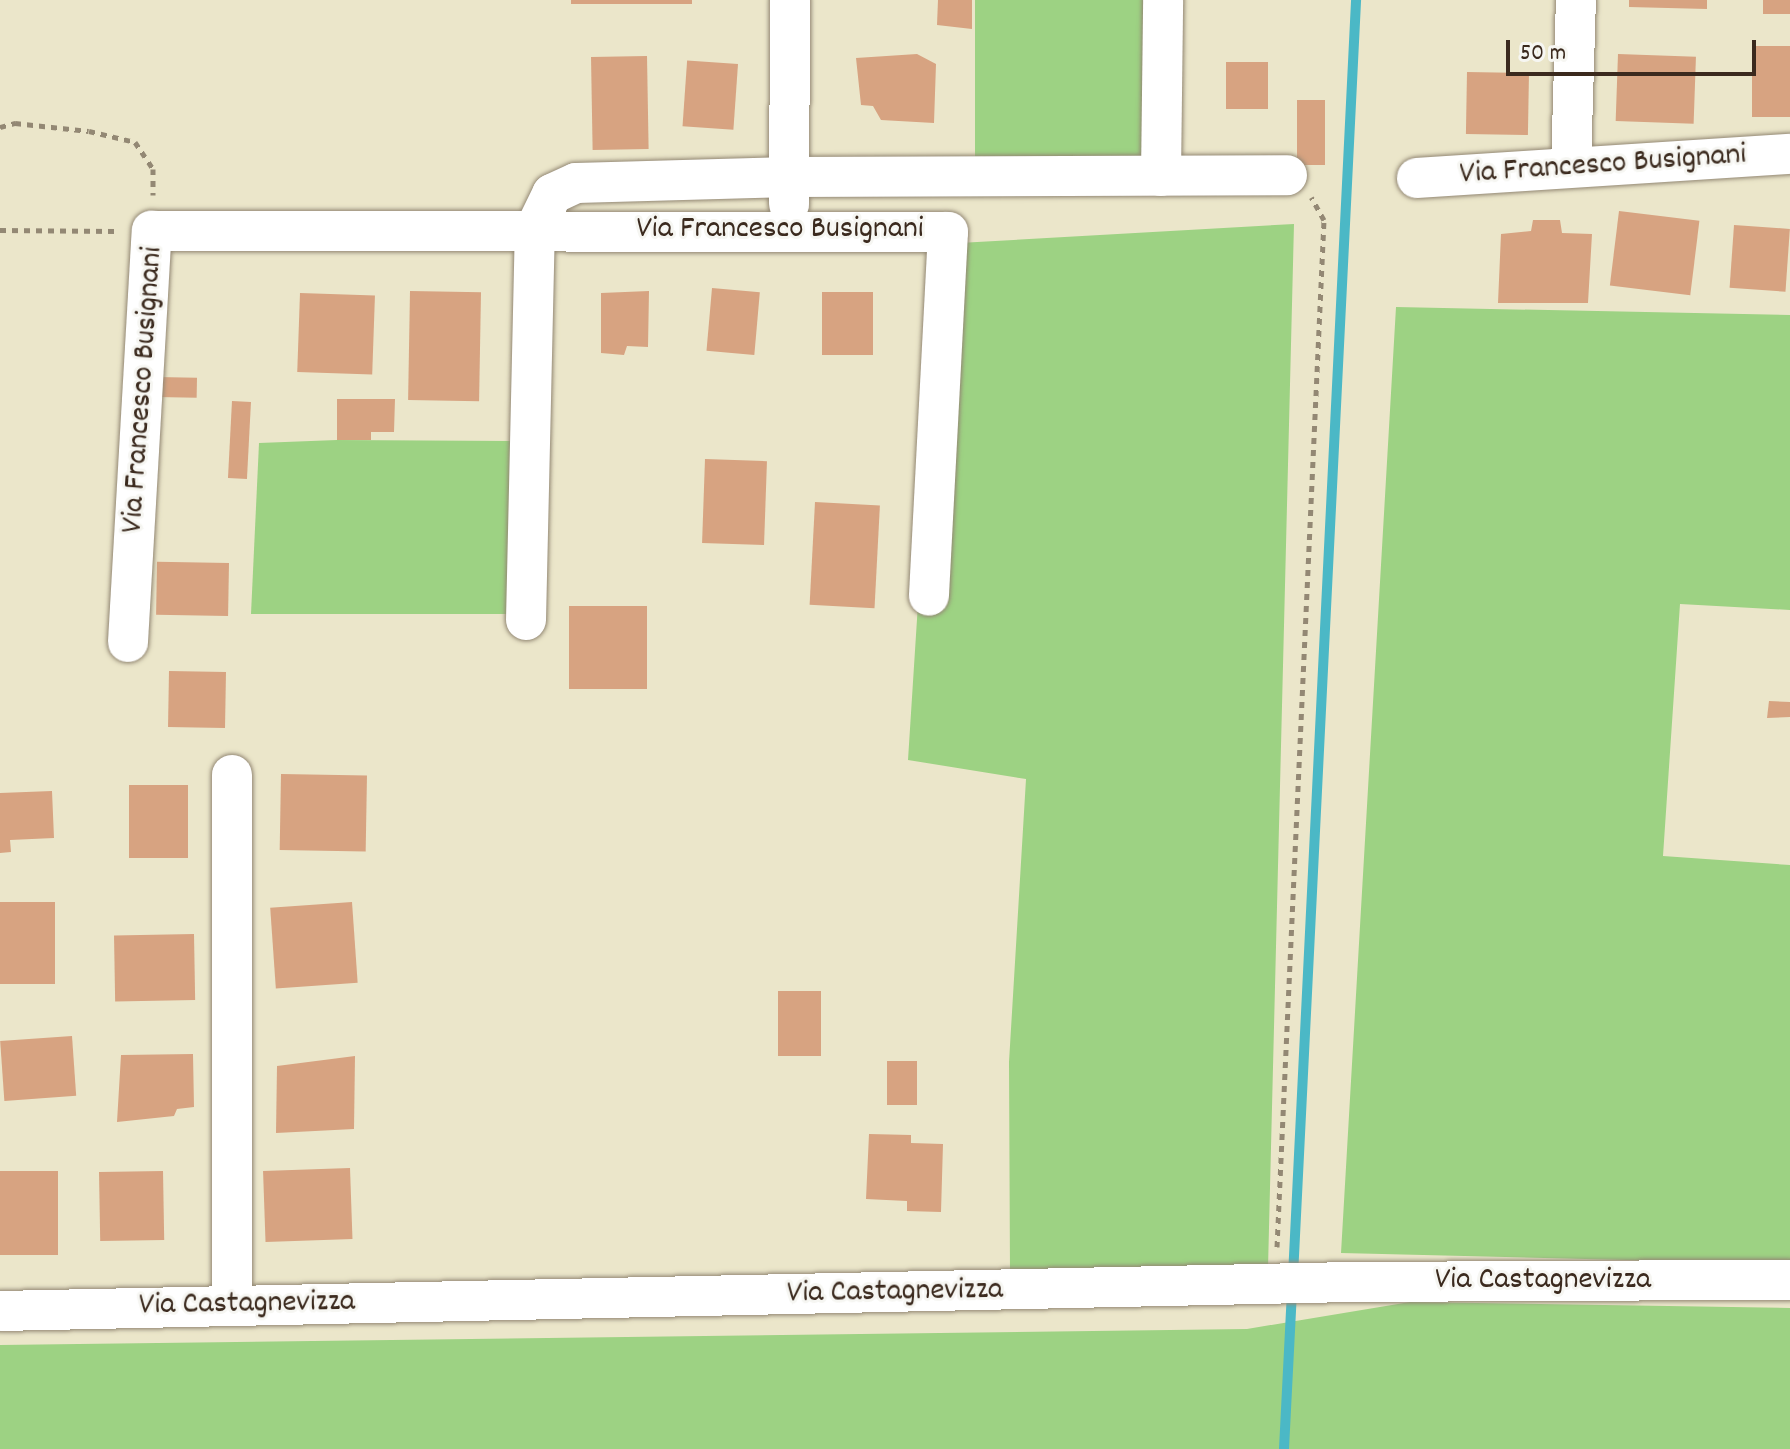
<!DOCTYPE html>
<html>
<head>
<meta charset="utf-8">
<style>
  body { margin:0 }
  #map { position:relative; width:1790px; height:1449px; overflow:hidden; background:#ebe6ca; font-family:Dekko,sans-serif }
  div>[style] { position:absolute }
  [style*='--x'] { left:calc(var(--x)*1px); top:calc(var(--y)*1px); width:calc(var(--w)*1px); rotate:calc(var(--a)*1deg) }
  .green>* { inset:0; background:#9dd283; transform-origin:0 0 }
  .stream>* { height:10px; margin:-5px; padding:0 5px; transform-origin:5px; border-radius:5px; background:#4bb8c6 }
  .building>* { inset:0; background:#d7a381; transform-origin:0 0 }
  .path>* { height:5px; margin-top:-2.5px; transform-origin:0; background:repeating-linear-gradient(90deg,#938874 0 6px,transparent 0 12px) }
  .roads { filter:drop-shadow(0 0 2px #938874) drop-shadow(0 0 2px #938874) }
  .minor>* { height:40px; margin:-20px; padding:0 20px; transform-origin:20px; border-radius:20px; background:#fff }
  span { translate:-50% -50%; white-space:nowrap; text-align:center; line-height:1.15; -webkit-text-stroke:6px #f6f6f2; paint-order:stroke }
  .street-label { font-size:32px; color:#3b2a1e }
  .scale { position:absolute; left:1506px; top:40px; width:250px; height:36px; box-sizing:border-box; border:4px solid #3b2a1e; border-top:0; padding-left:10px; font-size:24px; line-height:28px; white-space:nowrap; color:#3b2a1e; -webkit-text-stroke:6px #f6f6f2; paint-order:stroke }
</style>
</head>
<body>
<div id="map">
  <div class="green">
    <i style="left:975px;top:0;width:168px;height:167px"></i>
    <i style="clip-path:polygon(1294px 224px,1268px 1268px,1010px 1274px,1009px 1062px,1026px 779px,908px 760px,941px 244px)"></i>
    <i style="clip-path:polygon(1396px 307px,1790px 315px,1790px 610px,1680px 604px,1663px 856px,1790px 865px,1790px 1264px,1341px 1253px)"></i>
    <i style="clip-path:polygon(337px 440px,517px 441px,519px 614px,251px 614px,259px 443px)"></i>
    <i style="clip-path:polygon(1410px 1302px,1790px 1308px,1790px 1449px,0 1449px,0 1345px,1247px 1329px)"></i>
  </div>
  <div class="stream">
    <i style="--x:1293;--y:1276;--w:1278;--a:-87.17"></i>
    <i style="--x:1284;--y:1449;--w:157;--a:-87.1"></i>
  </div>
  <div class="building">
    <i style="left:571px;top:0;width:121px;height:4px"></i>
    <i style="clip-path:polygon(938px 0,972px 0,972px 29px,937px 25px)"></i>
    <i style="clip-path:polygon(1629px 0,1707px 0,1707px 9px,1629px 7px)"></i>
    <i style="left:1763px;top:0;width:27px;height:14px"></i>
    <i style="left:1752px;top:46px;width:38px;height:71px"></i>
    <i style="clip-path:polygon(917px 54px,936px 64px,934px 123px,881px 120px,873px 106px,861px 105px,856px 58px)"></i>
    <i style="left:1618px;top:54px;width:78px;height:67px;rotate:2deg"></i>
    <i style="left:647px;top:56px;width:93px;height:56px;rotate:89deg"></i>
    <i style="left:1226px;top:62px;width:42px;height:47px"></i>
    <i style="left:738px;top:64px;width:66px;height:51px;rotate:94deg"></i>
    <i style="left:1467px;top:72px;width:62px;height:62px;rotate:1deg"></i>
    <i style="left:1297px;top:100px;width:28px;height:65px"></i>
    <i style="left:1619px;top:211px;width:81px;height:75px;rotate:7deg"></i>
    <i style="clip-path:polygon(1533px 220px,1560px 220px,1562px 233px,1592px 234px,1588px 303px,1498px 303px,1501px 234px,1531px 231px)"></i>
    <i style="left:1734px;top:225px;width:56px;height:63px;rotate:4deg"></i>
    <i style="left:712px;top:288px;width:48px;height:63px;rotate:5deg"></i>
    <i style="left:410px;top:291px;width:71px;height:109px;rotate:1deg"></i>
    <i style="clip-path:polygon(649px 291px,648px 347px,627px 346px,624px 355px,601px 353px,601px 293px)"></i>
    <i style="left:822px;top:292px;width:51px;height:63px"></i>
    <i style="left:300px;top:293px;width:75px;height:79px;rotate:2deg"></i>
    <i style="left:157px;top:377px;width:40px;height:20px;rotate:1deg"></i>
    <i style="clip-path:polygon(337px 399px,395px 399px,394px 432px,371px 432px,371px 440px,337px 440px)"></i>
    <i style="left:232px;top:401px;width:19px;height:77px;rotate:3deg"></i>
    <i style="left:705px;top:459px;width:62px;height:84px;rotate:2deg"></i>
    <i style="left:815px;top:502px;width:65px;height:103px;rotate:3deg"></i>
    <i style="left:229px;top:563px;width:53px;height:72px;rotate:91deg"></i>
    <i style="left:569px;top:606px;width:78px;height:83px"></i>
    <i style="left:169px;top:671px;width:57px;height:56px;rotate:1deg"></i>
    <i style="clip-path:polygon(1769px 701px,1790px 702px,1790px 717px,1767px 718px)"></i>
    <i style="left:281px;top:774px;width:86px;height:76px;rotate:1deg"></i>
    <i style="left:129px;top:785px;width:59px;height:73px"></i>
    <i style="clip-path:polygon(52px 791px,54px 838px,10px 840px,11px 852px,0 853px,0 793px)"></i>
    <i style="left:0;top:902px;width:55px;height:82px"></i>
    <i style="left:352px;top:902px;width:81px;height:82px;rotate:86deg"></i>
    <i style="left:194px;top:934px;width:66px;height:80px;rotate:89deg"></i>
    <i style="left:821px;top:991px;width:65px;height:43px;rotate:90deg"></i>
    <i style="left:72px;top:1036px;width:60px;height:72px;rotate:86deg"></i>
    <i style="clip-path:polygon(193px 1054px,194px 1107px,177px 1109px,174px 1116px,117px 1122px,121px 1055px)"></i>
    <i style="clip-path:polygon(355px 1056px,354px 1129px,276px 1133px,277px 1066px)"></i>
    <i style="left:917px;top:1061px;width:44px;height:30px;rotate:90deg"></i>
    <i style="clip-path:polygon(869px 1134px,911px 1135px,911px 1143px,943px 1144px,941px 1212px,907px 1211px,907px 1201px,866px 1199px)"></i>
    <i style="left:350px;top:1168px;width:71px;height:87px;rotate:88deg"></i>
    <i style="left:0;top:1171px;width:58px;height:84px"></i>
    <i style="left:163px;top:1171px;width:69px;height:64px;rotate:89deg"></i>
  </div>
  <div class="path">
    <i style="--x:0;--y:127;--w:16;--a:-15"></i>
    <i style="--x:15;--y:123;--w:74;--a:6.2"></i>
    <i style="--x:89;--y:131;--w:47;--a:13.4"></i>
    <i style="--x:135;--y:142;--w:32;--a:56"></i>
    <i style="--x:153;--y:169;--w:26;--a:90"></i>
    <i style="--x:0;--y:230;--w:115;--a:0.5"></i>
    <i style="--x:1277;--y:1247;--w:1028;--a:-87.38"></i>
    <i style="--x:1324;--y:220;--w:26;--a:-119"></i>
  </div>
  <div class="roads">
    <div class="minor">
      <i style="--x:1571;--y:166;--w:166;--a:-88.3"></i>
      <i style="--x:1161;--y:176;--w:176;--a:-89.3"></i>
      <i style="--x:1417;--y:178;--w:374;--a:-3.7"></i>
      <i style="--x:789;--y:204;--w:204;--a:-89.7"></i>
      <i style="--x:526;--y:620;--w:391;--a:-88.7"></i>
      <i style="--x:535;--y:229;--w:39;--a:-64"></i>
      <i style="--x:552;--y:194;--w:26;--a:-25"></i>
      <i style="--x:576;--y:183;--w:214;--a:-1.6"></i>
      <i style="--x:790;--y:177;--w:497;--a:-0.2"></i>
      <i style="--x:128;--y:642;--w:412;--a:-86.7"></i>
      <i style="--x:152;--y:231;--w:796;--a:0.07"></i>
      <i style="--x:948;--y:232;--w:364;--a:93"></i>
      <i style="--x:232;--y:775;--w:530;--a:90"></i>
      <i style="--x:0;--y:1311;--w:1354;--a:-1.23"></i>
      <i style="--x:1354;--y:1282;--w:436;--a:-0.3"></i>
    </div>
  </div>
  <div class="street-label">
    <span style="left:1603px;top:166px;rotate:-4deg">Via Francesco Busignani</span>
    <span style="left:780px;top:230px">Via Francesco Busignani</span>
    <span style="left:144px;top:390px;rotate:-86deg">Via Francesco Busignani</span>
    <span style="left:1543px;top:1281px">Via Castagnevizza</span>
    <span style="left:895px;top:1293px;rotate:-1deg">Via Castagnevizza</span>
    <span style="left:247px;top:1305px;rotate:-1deg">Via Castagnevizza</span>
  </div>
  <div class="scale">50 m</div>
</div>
</body>
</html>
